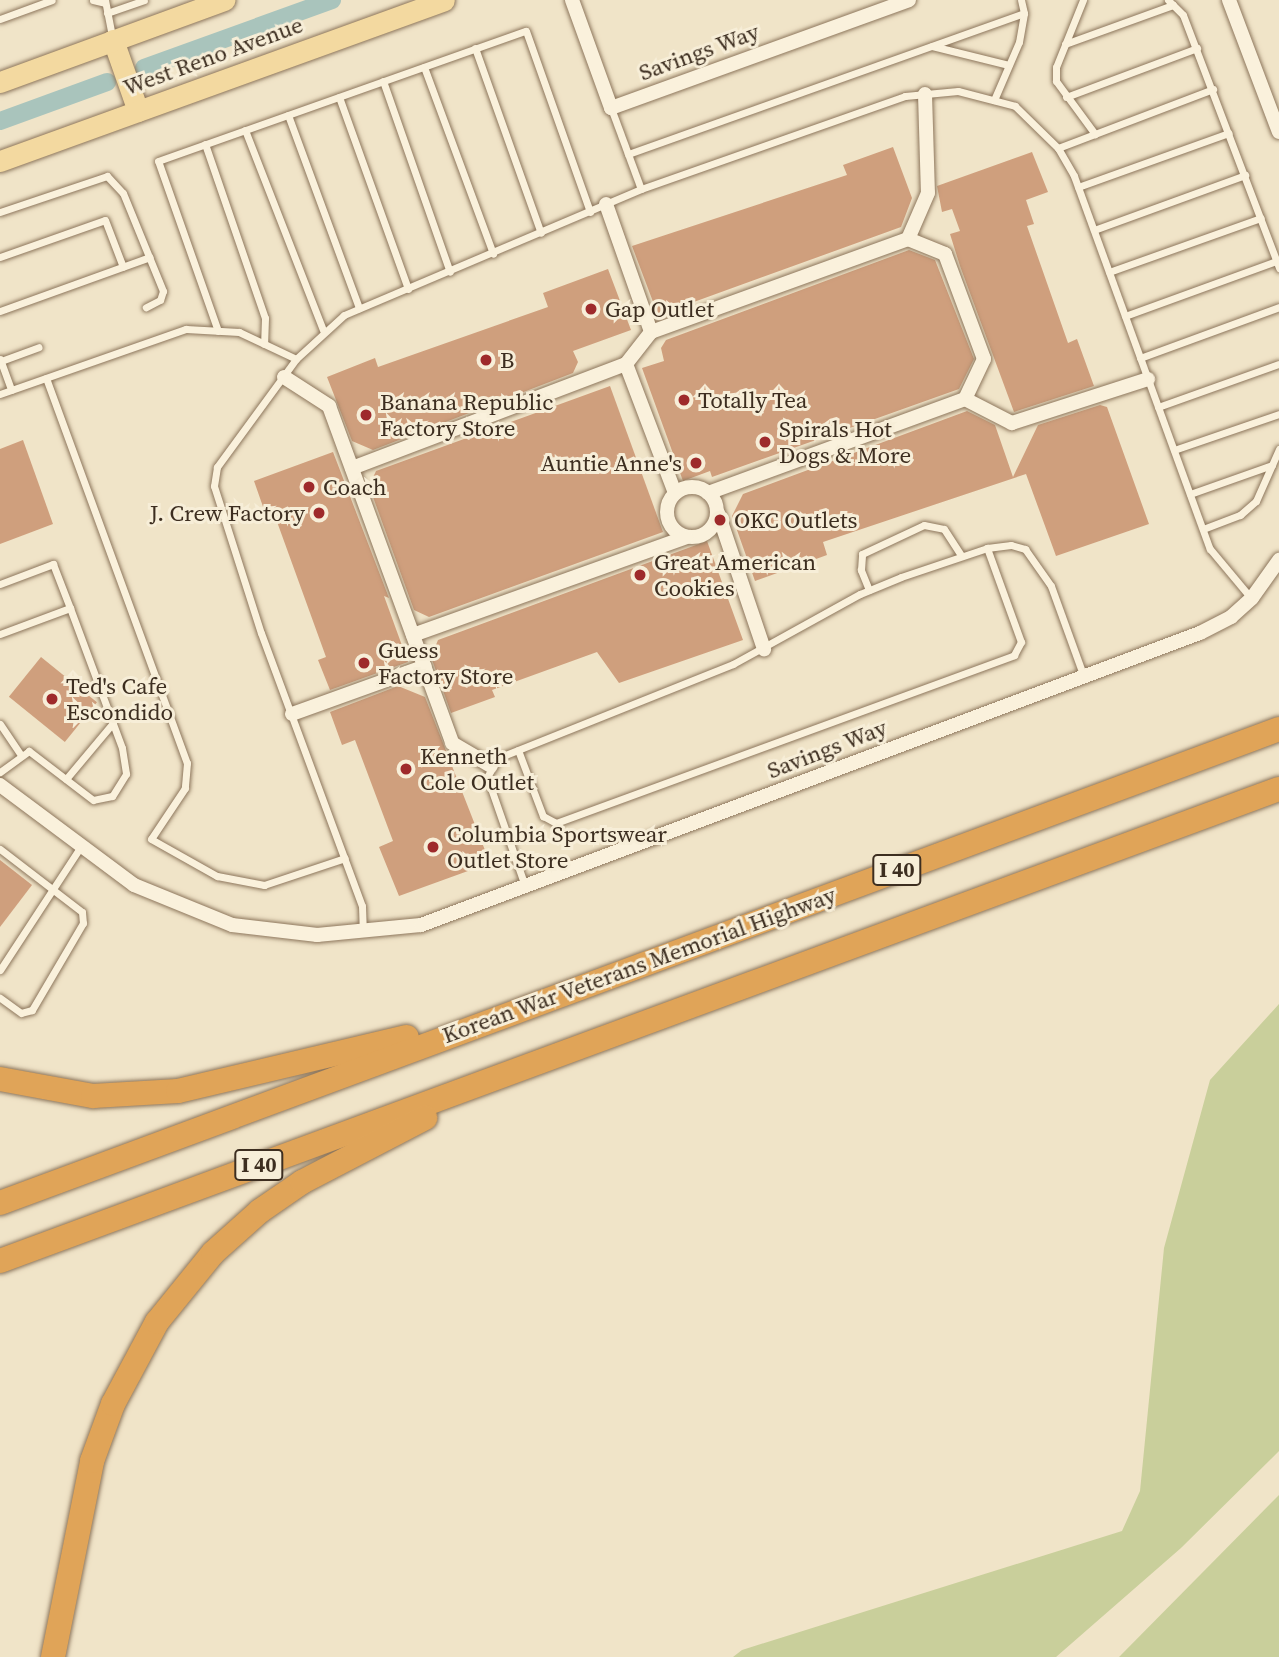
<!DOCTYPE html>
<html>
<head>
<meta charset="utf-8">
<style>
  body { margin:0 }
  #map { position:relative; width:1279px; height:1657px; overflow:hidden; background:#f0e4c8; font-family:"Source Serif 4",serif }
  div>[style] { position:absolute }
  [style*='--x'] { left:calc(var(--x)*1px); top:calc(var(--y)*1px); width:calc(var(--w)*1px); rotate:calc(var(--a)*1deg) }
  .green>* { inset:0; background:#c9cf9b }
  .canal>* { height:18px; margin:-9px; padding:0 9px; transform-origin:9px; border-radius:9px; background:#a9c4bc }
  .building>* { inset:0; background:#cf9f7d; transform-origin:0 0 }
  .roads { filter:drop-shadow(0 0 2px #8d765c) drop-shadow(0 0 2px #8d765c) }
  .lane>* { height:7px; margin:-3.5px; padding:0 3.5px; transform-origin:3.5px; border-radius:3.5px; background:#faf1dc }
  .street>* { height:14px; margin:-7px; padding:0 7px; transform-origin:7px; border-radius:7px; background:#faf1dc }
  .street>.ring { margin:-7px; padding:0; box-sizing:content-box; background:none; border:14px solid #faf1dc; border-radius:50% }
  .primary>* { height:21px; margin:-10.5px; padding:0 10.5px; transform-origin:10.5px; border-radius:10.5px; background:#f3d9a0 }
  .highway>* { height:24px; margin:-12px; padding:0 12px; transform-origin:12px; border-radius:12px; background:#e0a458 }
  .dots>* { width:19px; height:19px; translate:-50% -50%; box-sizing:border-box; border:4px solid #f7eed8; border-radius:50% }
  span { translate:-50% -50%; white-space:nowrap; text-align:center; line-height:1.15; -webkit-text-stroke:6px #f7eed8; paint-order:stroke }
  .shield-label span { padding:2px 5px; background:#f7eed8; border:2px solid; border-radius:5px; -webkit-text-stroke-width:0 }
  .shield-label { font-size:21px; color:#3d2e20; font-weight:700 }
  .street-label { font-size:23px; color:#3d2e20 }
  .poi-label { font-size:23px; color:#3d2e20 }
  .left { translate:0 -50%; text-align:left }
  .right { translate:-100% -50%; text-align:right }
</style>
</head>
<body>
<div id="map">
  <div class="green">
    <i style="clip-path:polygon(1279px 1004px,1279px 1451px,1181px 1548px,1056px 1657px,733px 1657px,742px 1650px,1122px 1531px,1140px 1491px,1164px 1248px,1210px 1080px)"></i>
    <i style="clip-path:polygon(1279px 1495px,1279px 1657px,1119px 1657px)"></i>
  </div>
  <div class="canal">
    <i style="--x:144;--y:68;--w:200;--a:-19.9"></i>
    <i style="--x:0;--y:121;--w:114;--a:-20"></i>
  </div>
  <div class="building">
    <i style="clip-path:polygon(893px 147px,912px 198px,901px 227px,658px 315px,632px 246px,847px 175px,843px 165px)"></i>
    <i style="clip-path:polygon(1032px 152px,1048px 192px,1026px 200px,1034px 224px,1027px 226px,1068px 343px,1077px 339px,1094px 386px,1014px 412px,960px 266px,950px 234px,960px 231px,952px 209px,942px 212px,937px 186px)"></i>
    <i style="clip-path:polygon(909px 250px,935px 260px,974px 359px,959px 389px,712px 477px,710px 471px,683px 481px,642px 368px,664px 361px,661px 348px,666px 340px)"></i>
    <i style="clip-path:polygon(608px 269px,631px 330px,573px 351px,578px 362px,573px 373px,373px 450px,352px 441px,327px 377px,375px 358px,378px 367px,548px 307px,543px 293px)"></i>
    <i style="clip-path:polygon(610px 386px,663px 532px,429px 617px,414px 610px,369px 486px,376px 471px)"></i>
    <i style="clip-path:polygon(1100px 405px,1107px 407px,1149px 524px,1056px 556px,1026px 474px,823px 542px,827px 555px,755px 581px,732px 516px,743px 494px,967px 411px,995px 425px,1013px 477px,1038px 425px)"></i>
    <i style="clip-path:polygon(23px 440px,53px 524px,0 544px,0 449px)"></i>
    <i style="clip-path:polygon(333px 452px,389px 598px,384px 596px,408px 662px,330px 690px,318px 660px,326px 657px,276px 519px,268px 521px,254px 481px)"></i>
    <i style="clip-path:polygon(707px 541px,743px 640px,619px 683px,597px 652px,492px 690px,495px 697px,451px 713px,431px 657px,438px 640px)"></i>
    <i style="left:41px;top:657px;width:72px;height:51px;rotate:39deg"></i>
    <i style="clip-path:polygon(398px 686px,425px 697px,490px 863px,399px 896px,379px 847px,393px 841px,355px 740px,342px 745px,330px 712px)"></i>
    <i style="clip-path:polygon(0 860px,32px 885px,0 927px)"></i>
  </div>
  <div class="roads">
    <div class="lane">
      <i style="--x:93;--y:0;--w:12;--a:14"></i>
      <i style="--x:105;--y:0;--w:37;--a:79"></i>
      <i style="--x:1083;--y:0;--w:72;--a:111.9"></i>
      <i style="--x:1056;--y:67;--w:14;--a:90"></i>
      <i style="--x:1056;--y:81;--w:66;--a:53.7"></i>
      <i style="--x:1168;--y:0;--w:21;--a:45"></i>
      <i style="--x:1183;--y:15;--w:271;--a:69.2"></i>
      <i style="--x:107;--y:13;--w:39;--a:-19"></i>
      <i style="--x:0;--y:19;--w:55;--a:-20.1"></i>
      <i style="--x:1065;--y:44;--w:115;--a:-19.9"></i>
      <i style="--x:932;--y:46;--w:79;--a:13.9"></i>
      <i style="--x:475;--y:48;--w:196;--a:70.4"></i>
      <i style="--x:424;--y:67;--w:199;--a:69.7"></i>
      <i style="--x:383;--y:81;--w:202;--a:70.7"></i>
      <i style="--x:339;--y:97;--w:204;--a:70.2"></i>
      <i style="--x:1066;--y:97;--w:140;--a:-20.5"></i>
      <i style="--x:994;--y:100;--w:63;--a:-66.7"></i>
      <i style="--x:1019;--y:42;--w:29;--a:-80"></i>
      <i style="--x:1024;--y:13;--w:13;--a:-103"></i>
      <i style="--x:611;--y:108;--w:86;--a:69.7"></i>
      <i style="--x:288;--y:115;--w:206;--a:69.8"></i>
      <i style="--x:245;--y:130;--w:215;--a:68.7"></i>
      <i style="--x:205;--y:144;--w:184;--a:71"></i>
      <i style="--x:265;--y:318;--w:26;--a:92"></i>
      <i style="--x:1058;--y:148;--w:166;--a:-20.8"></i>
      <i style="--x:628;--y:154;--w:420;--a:-19.6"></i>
      <i style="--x:1078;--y:187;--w:160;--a:-19.7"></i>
      <i style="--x:0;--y:212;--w:113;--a:-18.6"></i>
      <i style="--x:107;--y:176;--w:23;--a:47"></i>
      <i style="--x:123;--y:193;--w:106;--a:67.8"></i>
      <i style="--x:163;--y:291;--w:9;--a:108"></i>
      <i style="--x:160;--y:300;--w:16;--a:153"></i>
      <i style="--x:1094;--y:230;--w:161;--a:-20"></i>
      <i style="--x:0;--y:257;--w:111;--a:-19.4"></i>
      <i style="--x:105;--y:220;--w:50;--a:69"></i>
      <i style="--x:1109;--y:272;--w:161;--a:-19.6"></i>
      <i style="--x:0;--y:311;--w:159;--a:-19.8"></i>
      <i style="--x:1125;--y:316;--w:161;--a:-20"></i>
      <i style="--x:218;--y:331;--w:180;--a:-109.4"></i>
      <i style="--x:158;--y:161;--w:390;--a:-19.5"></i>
      <i style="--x:526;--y:31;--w:192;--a:70.5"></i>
      <i style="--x:1140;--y:358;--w:148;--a:-20.1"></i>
      <i style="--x:0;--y:359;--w:33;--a:70"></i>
      <i style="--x:296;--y:359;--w:134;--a:126.2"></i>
      <i style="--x:217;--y:467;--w:19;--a:99"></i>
      <i style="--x:214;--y:486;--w:154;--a:72.3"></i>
      <i style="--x:261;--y:633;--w:291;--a:69.7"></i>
      <i style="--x:362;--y:906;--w:27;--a:88"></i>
      <i style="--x:1;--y:361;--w:40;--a:-20.2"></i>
      <i style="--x:46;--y:378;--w:410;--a:69.9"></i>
      <i style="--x:187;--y:763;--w:25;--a:95"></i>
      <i style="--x:185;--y:788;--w:61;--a:123.7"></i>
      <i style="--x:151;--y:839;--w:76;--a:29.3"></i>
      <i style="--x:217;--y:876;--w:48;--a:10.8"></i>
      <i style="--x:264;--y:885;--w:85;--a:-18.4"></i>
      <i style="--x:0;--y:394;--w:197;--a:-19.3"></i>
      <i style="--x:186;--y:329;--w:53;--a:3.2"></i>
      <i style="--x:239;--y:332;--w:63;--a:25.3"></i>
      <i style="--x:296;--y:359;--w:65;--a:-42.5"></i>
      <i style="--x:344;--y:315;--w:323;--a:-23"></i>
      <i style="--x:641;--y:189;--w:280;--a:-19.4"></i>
      <i style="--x:905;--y:96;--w:53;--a:-5.4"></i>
      <i style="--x:958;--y:91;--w:59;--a:14.7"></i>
      <i style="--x:1015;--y:106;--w:60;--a:44.3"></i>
      <i style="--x:1058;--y:148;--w:32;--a:60"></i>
      <i style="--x:1074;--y:176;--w:397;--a:70"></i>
      <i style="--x:1210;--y:549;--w:64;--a:50.1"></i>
      <i style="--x:1158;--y:407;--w:128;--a:-19.6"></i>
      <i style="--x:1174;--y:450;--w:111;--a:-18.9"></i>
      <i style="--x:1190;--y:494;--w:87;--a:-19.5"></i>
      <i style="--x:1203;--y:529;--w:40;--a:-21"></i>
      <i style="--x:1240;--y:515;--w:21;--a:-41"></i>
      <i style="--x:1256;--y:501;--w:57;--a:-66.1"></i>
      <i style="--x:0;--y:584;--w:57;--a:-20.7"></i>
      <i style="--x:53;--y:564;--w:47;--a:68.9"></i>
      <i style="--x:869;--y:590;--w:22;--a:-112"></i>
      <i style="--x:861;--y:570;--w:16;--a:-86"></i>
      <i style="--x:862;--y:554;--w:68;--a:-25.1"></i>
      <i style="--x:924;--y:525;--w:20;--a:11"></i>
      <i style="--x:944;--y:529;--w:31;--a:57"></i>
      <i style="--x:0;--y:634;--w:75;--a:-20.4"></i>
      <i style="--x:70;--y:608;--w:149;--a:69.6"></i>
      <i style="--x:122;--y:748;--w:26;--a:81"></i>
      <i style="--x:126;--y:774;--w:26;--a:122"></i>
      <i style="--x:112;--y:796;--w:19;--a:168"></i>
      <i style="--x:93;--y:800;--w:81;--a:-142.6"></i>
      <i style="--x:29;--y:751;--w:36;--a:144"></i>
      <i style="--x:0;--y:724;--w:36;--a:56"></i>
      <i style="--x:518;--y:750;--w:71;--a:69.3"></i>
      <i style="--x:543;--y:816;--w:15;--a:28"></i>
      <i style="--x:556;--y:823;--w:488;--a:-20.1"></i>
      <i style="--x:1014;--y:655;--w:15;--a:-62"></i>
      <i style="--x:1021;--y:642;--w:100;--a:-109.9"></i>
      <i style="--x:66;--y:779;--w:73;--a:-50"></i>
      <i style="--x:0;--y:849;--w:103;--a:37.5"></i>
      <i style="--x:82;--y:912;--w:11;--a:85"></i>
      <i style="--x:83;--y:923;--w:101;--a:120.4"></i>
      <i style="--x:32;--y:1010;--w:11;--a:165"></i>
      <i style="--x:21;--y:1013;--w:26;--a:-144"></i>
      <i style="--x:525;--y:886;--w:115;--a:-109.2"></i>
      <i style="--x:487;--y:777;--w:22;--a:-60"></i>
      <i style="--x:498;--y:758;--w:253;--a:-21.8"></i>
      <i style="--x:733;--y:664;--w:145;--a:-28.9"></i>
      <i style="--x:860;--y:594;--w:44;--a:-22.5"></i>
      <i style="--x:901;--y:577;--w:91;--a:-18.6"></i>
      <i style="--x:987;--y:548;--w:24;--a:-7"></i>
      <i style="--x:1011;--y:545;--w:15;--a:16"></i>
      <i style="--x:1025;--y:549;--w:45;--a:54.9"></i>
      <i style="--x:1051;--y:586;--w:97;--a:70.1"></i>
      <i style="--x:0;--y:970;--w:148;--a:-56.8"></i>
    </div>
    <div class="street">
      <i style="--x:572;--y:0;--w:115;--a:70.1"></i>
      <i style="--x:611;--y:108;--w:317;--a:-19.9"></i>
      <i style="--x:1229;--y:0;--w:141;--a:69.3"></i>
      <i style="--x:925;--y:94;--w:99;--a:88.3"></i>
      <i style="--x:928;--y:193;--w:50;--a:113.5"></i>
      <i style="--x:908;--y:239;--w:40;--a:22"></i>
      <i style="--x:945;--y:254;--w:112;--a:69.6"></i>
      <i style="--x:984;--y:359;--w:44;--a:115.4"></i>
      <i style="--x:606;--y:204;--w:136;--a:70.6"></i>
      <i style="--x:651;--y:332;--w:273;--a:-19.9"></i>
      <i style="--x:626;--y:364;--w:41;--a:-52"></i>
      <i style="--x:284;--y:377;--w:54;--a:32.8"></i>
      <i style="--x:329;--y:406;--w:359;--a:69.9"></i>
      <i style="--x:452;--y:743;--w:45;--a:30.5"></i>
      <i style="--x:352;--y:468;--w:293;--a:-20.8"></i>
      <i style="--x:626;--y:364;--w:138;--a:69.2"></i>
      <i class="ring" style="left:667px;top:487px;width:36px;height:36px"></i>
      <i style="--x:708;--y:493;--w:274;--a:-20.1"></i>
      <i style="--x:965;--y:399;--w:53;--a:27.1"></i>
      <i style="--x:1012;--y:423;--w:143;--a:-17.9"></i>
      <i style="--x:718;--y:513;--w:144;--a:71.3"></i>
      <i style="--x:413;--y:635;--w:290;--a:-19.7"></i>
      <i style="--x:292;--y:714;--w:141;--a:-19.8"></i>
      <i style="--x:0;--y:785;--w:167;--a:36.7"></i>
      <i style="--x:134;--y:885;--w:106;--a:22.2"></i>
      <i style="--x:232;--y:925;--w:86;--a:6.7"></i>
      <i style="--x:317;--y:935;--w:104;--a:-5.5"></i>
      <i style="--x:421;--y:925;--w:832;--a:-20.55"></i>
      <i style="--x:1200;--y:633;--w:35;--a:-27"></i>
      <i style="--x:1231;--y:617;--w:28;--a:-42"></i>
      <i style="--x:1252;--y:598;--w:47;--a:-54.6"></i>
    </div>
    <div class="primary">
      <i style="--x:113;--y:40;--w:75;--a:70.6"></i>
      <i style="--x:0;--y:82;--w:239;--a:-20.1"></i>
      <i style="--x:0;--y:161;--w:472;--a:-19.9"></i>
    </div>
    <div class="highway">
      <i style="--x:0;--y:1079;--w:95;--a:10.4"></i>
      <i style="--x:93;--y:1096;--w:85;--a:-3.4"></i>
      <i style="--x:178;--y:1091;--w:235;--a:-13.3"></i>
      <i style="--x:0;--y:1203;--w:1364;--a:-20.33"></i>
      <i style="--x:0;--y:1261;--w:1363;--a:-20.26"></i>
      <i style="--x:53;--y:1657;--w:200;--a:-78.7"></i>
      <i style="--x:92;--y:1461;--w:61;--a:-69.8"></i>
      <i style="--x:113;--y:1404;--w:93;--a:-61.8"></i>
      <i style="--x:157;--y:1322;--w:89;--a:-50.9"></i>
      <i style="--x:213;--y:1253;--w:63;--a:-41.8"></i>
      <i style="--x:260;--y:1211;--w:51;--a:-34.6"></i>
      <i style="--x:302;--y:1182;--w:139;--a:-27.5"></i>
    </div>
  </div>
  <div class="dots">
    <i style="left:591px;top:309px;background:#9e2a2b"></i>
    <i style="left:486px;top:360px;background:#9e2a2b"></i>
    <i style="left:684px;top:400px;background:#9e2a2b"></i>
    <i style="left:366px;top:415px;background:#9e2a2b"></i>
    <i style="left:765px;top:442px;background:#9e2a2b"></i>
    <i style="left:696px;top:463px;background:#9e2a2b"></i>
    <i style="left:309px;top:487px;background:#9e2a2b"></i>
    <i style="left:319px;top:513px;background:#9e2a2b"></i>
    <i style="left:720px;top:520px;background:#9e2a2b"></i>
    <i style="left:640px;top:575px;background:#9e2a2b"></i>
    <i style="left:364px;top:663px;background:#9e2a2b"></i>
    <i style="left:52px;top:699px;background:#9e2a2b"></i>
    <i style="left:406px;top:769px;background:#9e2a2b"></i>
    <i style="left:433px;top:847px;background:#9e2a2b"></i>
  </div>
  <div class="shield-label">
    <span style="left:897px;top:870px">I 40</span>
    <span style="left:259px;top:1165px">I 40</span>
  </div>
  <div class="street-label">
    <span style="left:699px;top:52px;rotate:-20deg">Savings Way</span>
    <span style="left:213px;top:56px;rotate:-20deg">West Reno Avenue</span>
    <span style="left:827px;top:749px;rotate:-21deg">Savings Way</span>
    <span style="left:639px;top:965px;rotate:-20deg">Korean War Veterans Memorial Highway</span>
  </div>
  <div class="poi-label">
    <span class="left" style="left:605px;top:309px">Gap Outlet</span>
    <span class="left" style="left:500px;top:360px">B</span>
    <span class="left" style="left:698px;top:400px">Totally Tea</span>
    <span class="left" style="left:380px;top:415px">Banana Republic<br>Factory Store</span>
    <span class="left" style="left:779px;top:442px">Spirals Hot<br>Dogs &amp; More</span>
    <span class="right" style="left:682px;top:463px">Auntie Anne's</span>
    <span class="left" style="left:323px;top:487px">Coach</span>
    <span class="right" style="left:305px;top:513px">J. Crew Factory</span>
    <span class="left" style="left:734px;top:520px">OKC Outlets</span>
    <span class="left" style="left:654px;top:575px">Great American<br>Cookies</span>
    <span class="left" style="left:378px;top:663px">Guess<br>Factory Store</span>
    <span class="left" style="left:66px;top:699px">Ted's Cafe<br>Escondido</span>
    <span class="left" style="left:420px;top:769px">Kenneth<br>Cole Outlet</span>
    <span class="left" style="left:447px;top:847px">Columbia Sportswear<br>Outlet Store</span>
  </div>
</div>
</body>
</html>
